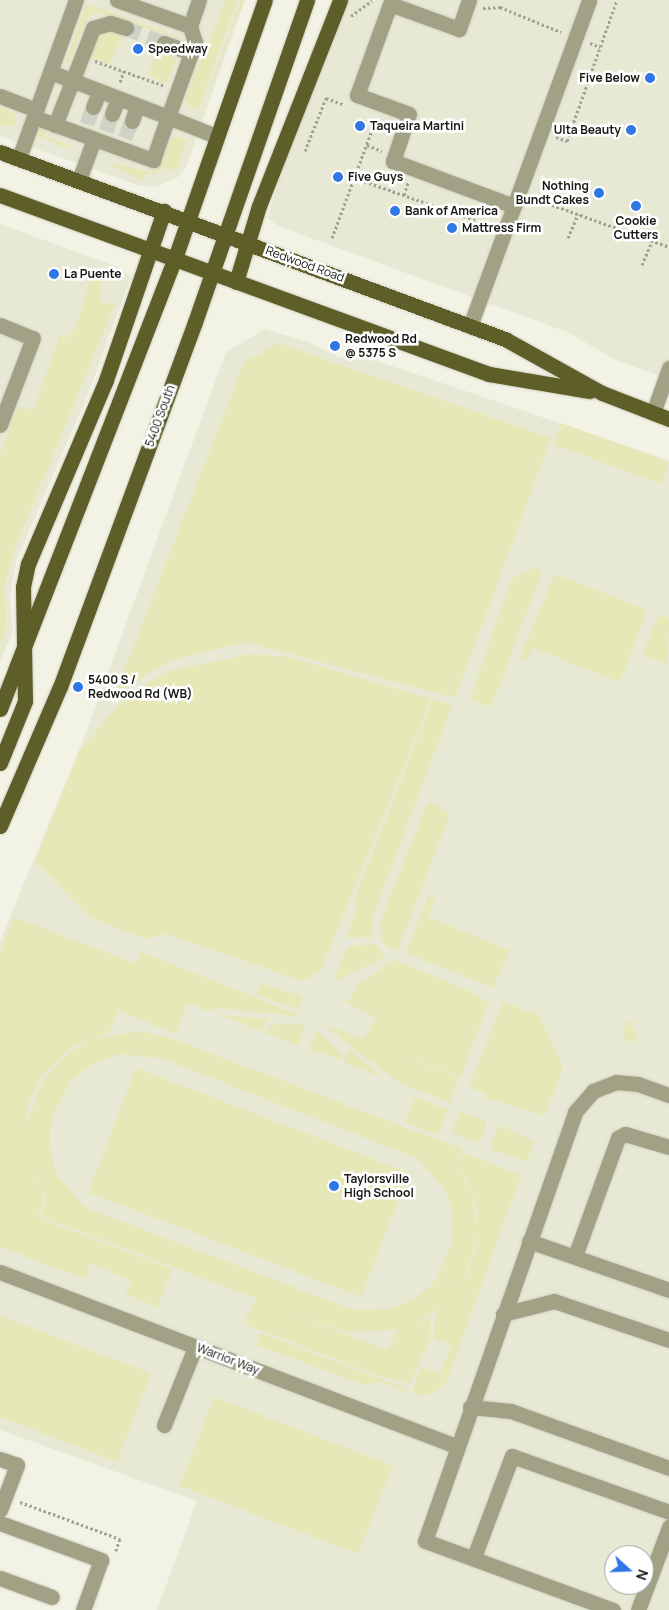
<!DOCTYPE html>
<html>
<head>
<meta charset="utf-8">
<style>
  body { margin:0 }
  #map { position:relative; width:669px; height:1610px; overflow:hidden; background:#f2f3e5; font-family:Manrope,sans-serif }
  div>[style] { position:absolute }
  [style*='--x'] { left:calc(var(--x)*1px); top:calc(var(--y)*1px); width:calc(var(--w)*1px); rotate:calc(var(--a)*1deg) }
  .built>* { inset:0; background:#e8e9d4 }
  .green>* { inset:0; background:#e6e8b7; transform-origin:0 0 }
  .minor-tunnel>* { height:15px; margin-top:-7.5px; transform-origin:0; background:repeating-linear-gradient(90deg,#d1d2c6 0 15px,transparent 0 23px) }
  .path>* { height:3px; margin-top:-1.5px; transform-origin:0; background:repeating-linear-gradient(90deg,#a0a197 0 2.5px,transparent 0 5px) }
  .roads { filter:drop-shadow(0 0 1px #cfd0c3) drop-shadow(0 0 1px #cfd0c3) }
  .minor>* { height:15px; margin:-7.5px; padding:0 7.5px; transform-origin:7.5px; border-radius:7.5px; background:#a0a185 }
  .major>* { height:15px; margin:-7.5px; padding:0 7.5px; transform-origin:7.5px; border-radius:7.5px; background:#5e5e28 }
  .dots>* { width:14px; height:14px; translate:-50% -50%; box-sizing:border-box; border:2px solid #fff; border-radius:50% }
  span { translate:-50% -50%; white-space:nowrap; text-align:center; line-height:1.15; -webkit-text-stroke:5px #fff; paint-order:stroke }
  .poi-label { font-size:12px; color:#171713; font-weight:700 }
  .left { translate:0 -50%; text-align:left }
  .right { translate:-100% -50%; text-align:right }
  .street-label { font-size:12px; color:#171713 }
  .north { position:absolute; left:604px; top:1545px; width:50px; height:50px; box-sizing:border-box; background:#fff; border:1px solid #a2a2a1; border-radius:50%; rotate:110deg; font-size:14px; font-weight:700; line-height:20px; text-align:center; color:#171713 }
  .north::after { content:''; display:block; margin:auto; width:18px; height:22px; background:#2f77e4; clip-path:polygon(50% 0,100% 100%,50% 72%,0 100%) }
</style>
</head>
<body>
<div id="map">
  <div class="built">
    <i style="clip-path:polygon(0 0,245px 0,186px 168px,178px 177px,156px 187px,140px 186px,0 136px)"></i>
    <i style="clip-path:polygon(347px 0,669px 0,669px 379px,618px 361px,567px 332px,278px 226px,268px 218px,288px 147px)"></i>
    <i style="clip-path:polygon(0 224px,118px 267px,131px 277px,88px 394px,16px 561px,10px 597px,13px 631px,0 663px)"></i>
    <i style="clip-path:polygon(evenodd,265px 329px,309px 342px,338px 357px,377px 361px,669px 460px,669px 1610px,157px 1610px,197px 1501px,0 1430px,0 941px,82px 743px,226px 352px,265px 329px,614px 1555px,644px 1555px,644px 1585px,614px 1585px,614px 1555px)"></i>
  </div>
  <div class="green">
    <i style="clip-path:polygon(226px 0,237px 0,198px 110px,188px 106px,185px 98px)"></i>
    <i style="clip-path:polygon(241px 0,244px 0,202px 110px)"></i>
    <i style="clip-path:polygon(87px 4px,188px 40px,188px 41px,98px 12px,88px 17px,68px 64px,66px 59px)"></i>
    <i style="clip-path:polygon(103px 29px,124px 33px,109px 64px,87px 56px)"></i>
    <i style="clip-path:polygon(162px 47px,170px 51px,175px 62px,166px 84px,148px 74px,157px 50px)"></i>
    <i style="clip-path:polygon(0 107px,16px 115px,14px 126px,0 125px)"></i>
    <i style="clip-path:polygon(40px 128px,46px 129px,45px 136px,68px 145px,70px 150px,37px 135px)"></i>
    <i style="clip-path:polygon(178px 137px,187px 140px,176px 171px,164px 167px,155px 174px,145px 174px,142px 181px,104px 162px,151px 172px,161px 165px,171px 139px)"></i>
    <i style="clip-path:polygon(93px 271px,102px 277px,99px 302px,115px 304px,14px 550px,4px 587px,7px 627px,0 643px,0 454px,18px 406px,33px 411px,59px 336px,68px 338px,76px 327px)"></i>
    <i style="clip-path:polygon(278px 343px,551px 438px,455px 698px,246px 642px,170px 660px,114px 696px,244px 363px)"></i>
    <i style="left:561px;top:423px;width:115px;height:23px;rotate:20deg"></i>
    <i style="clip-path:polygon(537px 567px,542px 572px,491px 707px,470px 700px,511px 579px)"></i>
    <i style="clip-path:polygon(555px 574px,647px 610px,620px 682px,532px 648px,526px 661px,519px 659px)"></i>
    <i style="clip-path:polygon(659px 615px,669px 618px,668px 664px,642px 655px)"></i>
    <i style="clip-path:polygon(251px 654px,288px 657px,431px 699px,320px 972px,302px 981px,166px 934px,145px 939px,89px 917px,35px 861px,79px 752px,126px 696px,168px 671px)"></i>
    <i style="clip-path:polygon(433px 700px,452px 705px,373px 916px,372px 937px,346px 938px,358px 907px,354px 899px)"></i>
    <i style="clip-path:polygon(432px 802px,450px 813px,398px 950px,393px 950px,382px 941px,380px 922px,427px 805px)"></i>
    <i style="clip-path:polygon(428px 895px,435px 898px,428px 917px,509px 950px,493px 988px,406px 953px)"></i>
    <i style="clip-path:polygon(evenodd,14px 917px,136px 964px,141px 952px,304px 1017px,213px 1008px,210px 1012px,188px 1003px,176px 1034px,118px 1011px,109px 1033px,71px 1047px,42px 1076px,29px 1101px,26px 1126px,42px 1083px,63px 1057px,90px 1040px,139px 1031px,171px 1038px,462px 1149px,457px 1166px,463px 1153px,521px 1175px,447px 1381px,433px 1394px,414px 1395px,413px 1388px,421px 1367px,440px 1374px,451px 1345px,434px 1339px,435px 1315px,441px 1307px,413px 1325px,430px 1317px,431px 1338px,409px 1384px,368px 1372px,250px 1326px,244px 1320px,257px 1299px,40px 1216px,46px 1200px,28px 1159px,44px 1200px,37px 1217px,172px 1269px,158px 1307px,125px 1294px,131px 1281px,91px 1263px,85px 1279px,0 1247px,0 952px,14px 917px,120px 1054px,163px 1059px,417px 1158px,445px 1189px,453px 1215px,452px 1243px,436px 1280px,416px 1298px,392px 1309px,353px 1310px,84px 1207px,57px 1175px,49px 1148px,51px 1120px,70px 1082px,92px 1064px,120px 1054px,14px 917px,458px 1168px,468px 1181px,477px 1209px,475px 1254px,464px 1280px,460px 1285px,472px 1257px,476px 1225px,471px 1194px,458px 1168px,14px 917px,291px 1312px,347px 1332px,399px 1330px,387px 1350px,291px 1312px)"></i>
    <i style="clip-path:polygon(375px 944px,386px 957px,333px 982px,348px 946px)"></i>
    <i style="clip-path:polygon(395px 960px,476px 994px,488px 1003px,461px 1077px,385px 1048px,459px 1078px,450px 1103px,398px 1082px,322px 1024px,364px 1039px,376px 1018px,347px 1003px,357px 985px)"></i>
    <i style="clip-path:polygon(260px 984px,302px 996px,297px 1009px,256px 994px)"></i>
    <i style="clip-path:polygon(503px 1002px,539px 1015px,563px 1067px,545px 1115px,484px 1098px,485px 1094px,469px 1086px)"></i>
    <i style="clip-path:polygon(220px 1015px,267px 1019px,262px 1032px)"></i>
    <i style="clip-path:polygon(627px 1020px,630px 1021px,638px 1043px,622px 1038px)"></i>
    <i style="clip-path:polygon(286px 1023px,306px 1025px,298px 1045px,266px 1033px,271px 1026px)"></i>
    <i style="clip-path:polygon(317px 1030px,342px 1055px,340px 1060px,308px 1049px)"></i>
    <i style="clip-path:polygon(349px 1050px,385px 1078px,343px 1063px)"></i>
    <i style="left:136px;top:1068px;width:292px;height:133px;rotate:21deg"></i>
    <i style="left:415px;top:1097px;width:35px;height:27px;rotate:22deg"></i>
    <i style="clip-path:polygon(460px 1111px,487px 1121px,481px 1138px,474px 1142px,451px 1132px)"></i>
    <i style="clip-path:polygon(499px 1125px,534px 1141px,527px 1162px,490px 1149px)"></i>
    <i style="clip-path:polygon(0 1316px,151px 1373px,117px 1462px,0 1417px)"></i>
    <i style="clip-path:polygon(261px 1333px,407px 1389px,407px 1392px,379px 1381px,365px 1385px,256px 1345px)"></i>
    <i style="left:214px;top:1397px;width:191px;height:95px;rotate:21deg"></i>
  </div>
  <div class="minor-tunnel">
    <i style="--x:126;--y:28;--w:41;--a:21.5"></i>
    <i style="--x:87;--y:124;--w:18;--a:-71"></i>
    <i style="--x:106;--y:131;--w:18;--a:-71"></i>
    <i style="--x:125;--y:138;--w:18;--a:-68"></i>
  </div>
  <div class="path">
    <i style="--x:483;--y:8;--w:17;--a:-3"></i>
    <i style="--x:500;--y:7;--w:66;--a:22.3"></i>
    <i style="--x:351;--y:16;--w:26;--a:-36"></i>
    <i style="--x:590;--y:43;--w:11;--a:22"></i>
    <i style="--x:95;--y:61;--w:74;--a:19.7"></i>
    <i style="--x:120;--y:82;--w:12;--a:-70"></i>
    <i style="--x:556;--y:137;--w:12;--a:20"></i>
    <i style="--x:567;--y:141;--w:150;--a:-70.5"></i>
    <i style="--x:367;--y:145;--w:16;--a:22"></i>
    <i style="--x:305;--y:151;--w:57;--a:-68.4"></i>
    <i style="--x:326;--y:98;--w:20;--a:20"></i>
    <i style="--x:355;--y:178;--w:144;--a:19.4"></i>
    <i style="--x:404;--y:195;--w:13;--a:-72"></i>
    <i style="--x:533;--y:198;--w:145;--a:19.8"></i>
    <i style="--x:332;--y:238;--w:127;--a:-69.7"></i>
    <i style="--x:568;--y:238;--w:26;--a:-67"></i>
    <i style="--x:642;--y:265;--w:26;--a:-67"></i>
    <i style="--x:20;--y:1502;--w:107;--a:20.3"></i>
    <i style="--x:120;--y:1539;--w:15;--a:110"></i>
  </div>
  <div class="roads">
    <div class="minor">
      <i style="--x:117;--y:0;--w:77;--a:19.6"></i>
      <i style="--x:199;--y:0;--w:28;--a:109"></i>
      <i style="--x:190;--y:26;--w:17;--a:73"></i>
      <i style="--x:195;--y:42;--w:80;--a:109.8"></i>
      <i style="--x:168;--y:117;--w:52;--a:21.6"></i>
      <i style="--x:469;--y:0;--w:31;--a:109"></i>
      <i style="--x:459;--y:29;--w:73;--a:-160.1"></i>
      <i style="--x:390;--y:4;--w:97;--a:109.9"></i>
      <i style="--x:357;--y:95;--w:55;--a:20.1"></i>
      <i style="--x:409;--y:114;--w:50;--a:108.8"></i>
      <i style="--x:393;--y:161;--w:129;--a:20.4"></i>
      <i style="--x:164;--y:43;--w:29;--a:20"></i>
      <i style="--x:0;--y:96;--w:39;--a:21"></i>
      <i style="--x:93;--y:107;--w:16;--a:-68"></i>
      <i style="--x:112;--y:114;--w:16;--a:-68"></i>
      <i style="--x:34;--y:117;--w:127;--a:19.9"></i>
      <i style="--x:153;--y:160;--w:46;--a:-70.8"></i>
      <i style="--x:168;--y:117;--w:126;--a:-159.1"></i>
      <i style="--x:132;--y:121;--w:16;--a:-72"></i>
      <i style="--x:55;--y:125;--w:104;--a:-68.6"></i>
      <i style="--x:93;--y:28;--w:18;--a:-16"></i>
      <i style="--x:110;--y:23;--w:17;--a:17"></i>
      <i style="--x:19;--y:158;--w:168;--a:-70.2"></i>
      <i style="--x:79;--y:180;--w:44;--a:-69.9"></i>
      <i style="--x:0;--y:325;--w:35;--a:22"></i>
      <i style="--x:33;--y:338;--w:93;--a:110.8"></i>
      <i style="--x:470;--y:326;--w:347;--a:-69.9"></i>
      <i style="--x:653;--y:413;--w:48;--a:-70.4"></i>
      <i style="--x:529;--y:1241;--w:148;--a:19.3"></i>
      <i style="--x:575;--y:1256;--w:126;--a:-70"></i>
      <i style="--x:618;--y:1138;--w:8;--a:-30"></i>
      <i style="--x:625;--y:1134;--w:46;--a:16.5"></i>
      <i style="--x:0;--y:1272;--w:488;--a:20.9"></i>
      <i style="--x:503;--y:1314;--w:53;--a:-14.3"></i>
      <i style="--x:554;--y:1301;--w:121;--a:18.7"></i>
      <i style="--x:470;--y:1407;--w:41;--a:5.6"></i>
      <i style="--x:511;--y:1411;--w:168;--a:19.8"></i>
      <i style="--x:164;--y:1425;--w:84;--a:-68.3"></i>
      <i style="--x:0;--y:1459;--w:18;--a:19"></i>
      <i style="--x:17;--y:1465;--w:48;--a:110.7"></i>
      <i style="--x:0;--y:1523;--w:108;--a:20.1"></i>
      <i style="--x:101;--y:1560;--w:53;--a:109.8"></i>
      <i style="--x:474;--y:1557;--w:108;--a:-69.4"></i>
      <i style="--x:512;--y:1456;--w:167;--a:19.6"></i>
      <i style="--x:0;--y:1578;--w:55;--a:20.1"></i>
      <i style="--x:613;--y:1610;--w:200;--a:-159.8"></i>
      <i style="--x:425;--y:1541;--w:454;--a:-70.7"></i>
      <i style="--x:575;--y:1112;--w:28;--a:-49"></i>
      <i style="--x:593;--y:1091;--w:25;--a:-21"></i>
      <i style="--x:616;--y:1082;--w:22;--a:5"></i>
      <i style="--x:638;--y:1084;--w:33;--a:20"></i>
      <i style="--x:638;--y:1610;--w:89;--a:-69.5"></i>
    </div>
    <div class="major">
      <i style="--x:0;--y:152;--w:539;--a:20.32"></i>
      <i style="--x:505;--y:339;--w:111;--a:29.1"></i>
      <i style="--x:602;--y:393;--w:72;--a:21.2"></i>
      <i style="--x:0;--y:195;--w:521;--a:20.11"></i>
      <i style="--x:489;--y:374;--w:102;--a:9.6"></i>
      <i style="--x:236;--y:282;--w:79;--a:-73.2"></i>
      <i style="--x:259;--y:206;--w:221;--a:-68.5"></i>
      <i style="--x:0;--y:709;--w:481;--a:-68.8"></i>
      <i style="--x:174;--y:261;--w:276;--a:-70.8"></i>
      <i style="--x:0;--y:763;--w:67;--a:-68"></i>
      <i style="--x:25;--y:701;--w:114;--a:-91"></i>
      <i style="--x:23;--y:587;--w:24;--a:-78"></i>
      <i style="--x:28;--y:564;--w:200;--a:-67"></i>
      <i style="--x:106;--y:380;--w:179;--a:-71.1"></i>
      <i style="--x:0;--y:826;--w:151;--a:-66.7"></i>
      <i style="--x:60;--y:687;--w:389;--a:-69.7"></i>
      <i style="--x:195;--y:322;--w:341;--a:-70.8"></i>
    </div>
  </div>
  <div class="dots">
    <i style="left:138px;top:49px;background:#2f77e4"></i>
    <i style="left:650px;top:78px;background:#2f77e4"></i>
    <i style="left:360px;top:126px;background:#2f77e4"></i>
    <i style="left:631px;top:130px;background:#2f77e4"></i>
    <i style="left:338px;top:177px;background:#2f77e4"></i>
    <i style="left:599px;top:193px;background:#2f77e4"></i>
    <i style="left:636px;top:206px;background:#2f77e4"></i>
    <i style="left:395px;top:211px;background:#2f77e4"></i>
    <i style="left:452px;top:228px;background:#2f77e4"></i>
    <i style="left:54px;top:274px;background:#2f77e4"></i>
    <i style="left:335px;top:346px;background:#2f77e4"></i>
    <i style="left:78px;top:687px;background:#2f77e4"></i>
    <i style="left:334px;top:1186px;background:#2f77e4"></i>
  </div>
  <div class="poi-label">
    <span class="left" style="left:148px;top:49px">Speedway</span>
    <span class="right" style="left:640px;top:78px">Five Below</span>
    <span class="left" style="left:370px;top:126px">Taqueira Martini</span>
    <span class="right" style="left:621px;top:130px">Ulta Beauty</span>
    <span class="left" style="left:348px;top:177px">Five Guys</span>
    <span class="right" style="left:589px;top:193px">Nothing<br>Bundt Cakes</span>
    <span class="left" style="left:405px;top:211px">Bank of America</span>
    <span style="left:636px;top:228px">Cookie<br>Cutters</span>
    <span class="left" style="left:462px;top:228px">Mattress Firm</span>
    <span class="left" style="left:64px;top:274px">La Puente</span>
    <span class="left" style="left:345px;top:346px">Redwood Rd<br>@ 5375 S</span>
    <span class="left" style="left:88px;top:687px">5400 S /<br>Redwood Rd (WB)</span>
    <span class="left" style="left:344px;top:1186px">Taylorsville<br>High School</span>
  </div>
  <div class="street-label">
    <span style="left:305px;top:264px;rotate:20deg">Redwood Road</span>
    <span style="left:160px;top:416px;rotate:-70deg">5400 South</span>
    <span style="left:228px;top:1359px;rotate:21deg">Warrior Way</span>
  </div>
  <div class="north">N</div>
</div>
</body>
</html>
